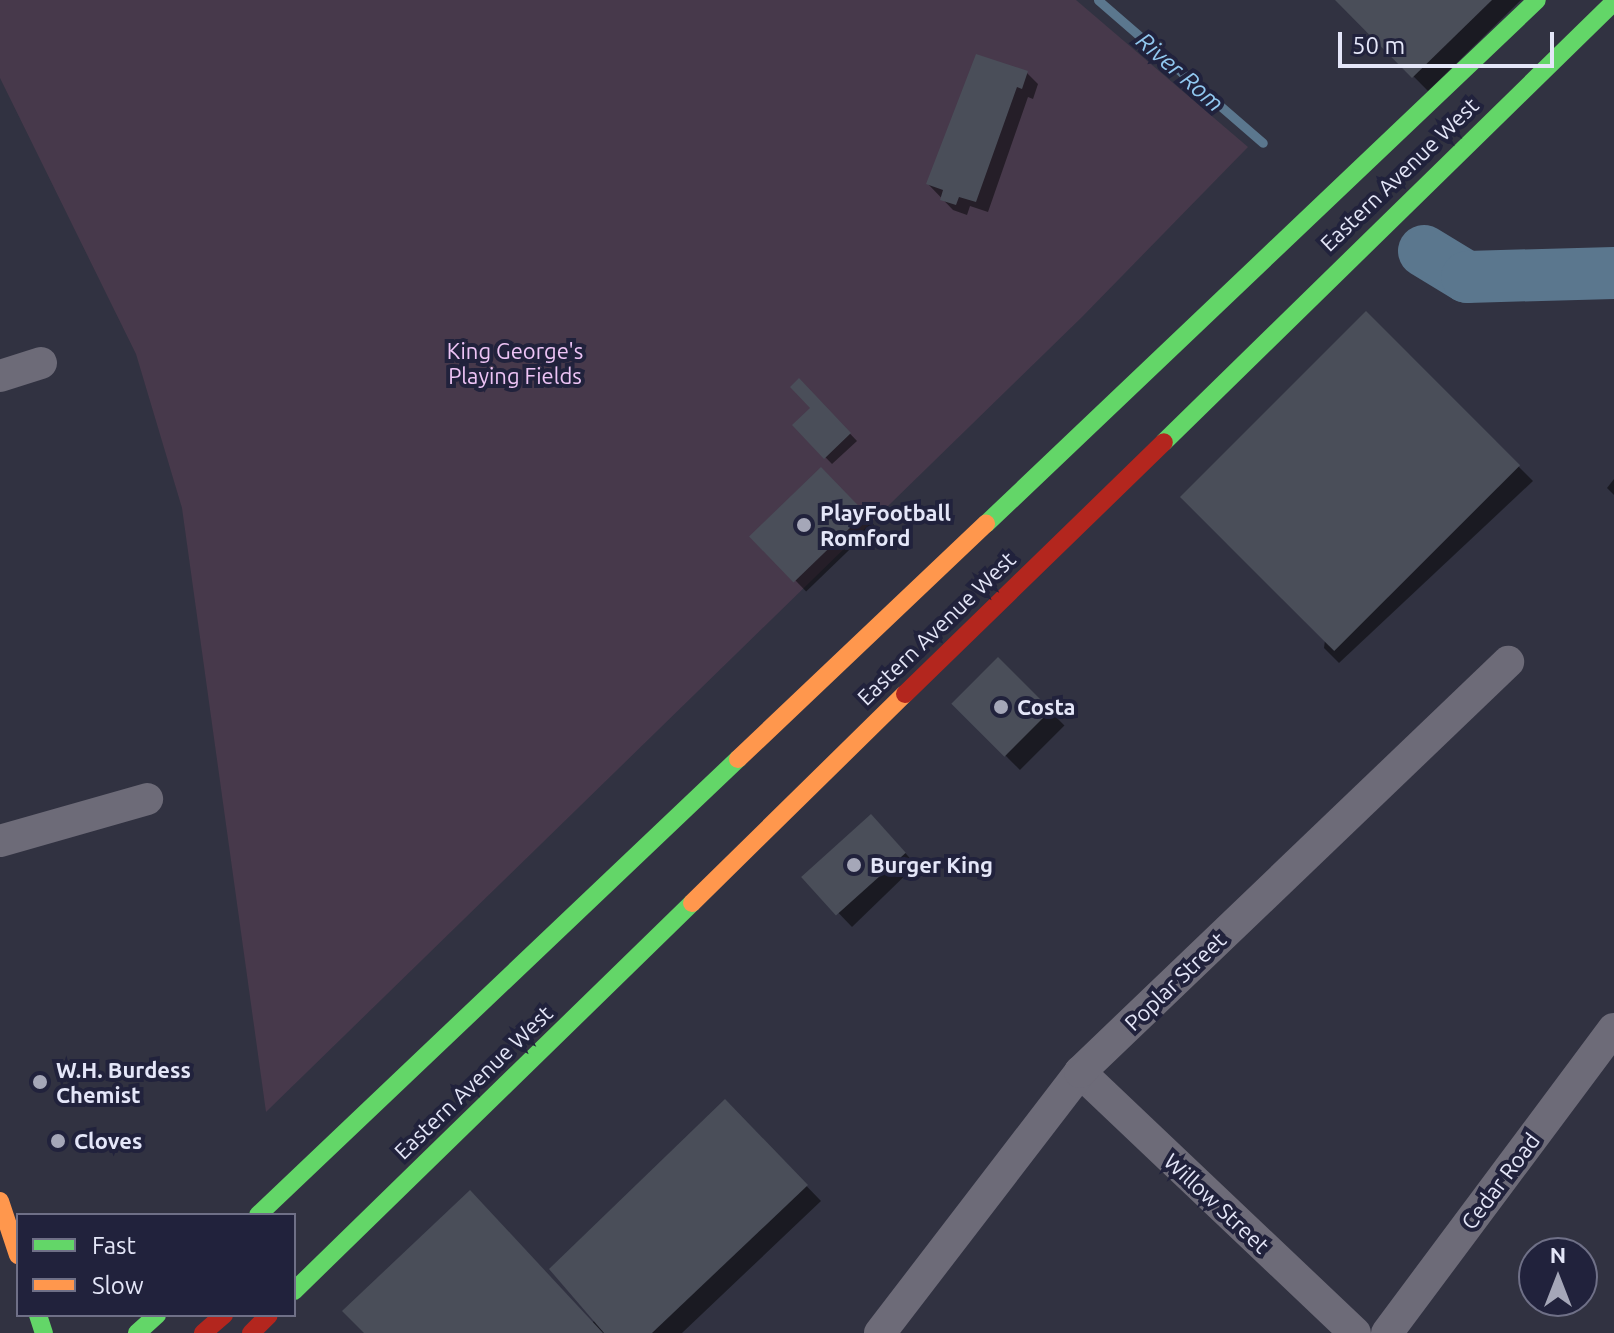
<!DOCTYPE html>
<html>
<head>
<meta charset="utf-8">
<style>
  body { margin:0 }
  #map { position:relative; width:1614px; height:1333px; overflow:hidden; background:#313241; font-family:Ubuntu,sans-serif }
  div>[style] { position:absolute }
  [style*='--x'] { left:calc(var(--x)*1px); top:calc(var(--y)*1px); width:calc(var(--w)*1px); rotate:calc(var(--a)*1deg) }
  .green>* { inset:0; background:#47394b }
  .shadow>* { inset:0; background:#0007; transform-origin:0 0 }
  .stream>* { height:9px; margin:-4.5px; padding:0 4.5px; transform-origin:4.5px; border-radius:4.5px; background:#5b778e }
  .river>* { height:52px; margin:-26px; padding:0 26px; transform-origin:26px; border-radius:26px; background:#5b778e }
  .building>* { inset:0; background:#4a4e59; transform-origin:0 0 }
  .street>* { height:32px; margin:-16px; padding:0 16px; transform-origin:16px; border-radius:16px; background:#6d6b78 }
  .fast>* { height:18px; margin:-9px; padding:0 9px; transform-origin:9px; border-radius:9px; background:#63d668 }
  .slow>* { height:18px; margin:-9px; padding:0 9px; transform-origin:9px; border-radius:9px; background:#ff974d }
  .jam>* { height:18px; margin:-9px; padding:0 9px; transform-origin:9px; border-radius:9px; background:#b3261e }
  .dots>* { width:22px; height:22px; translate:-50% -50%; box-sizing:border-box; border:4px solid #21223c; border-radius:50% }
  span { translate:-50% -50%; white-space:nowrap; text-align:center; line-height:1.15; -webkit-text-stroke:8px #21223c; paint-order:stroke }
  .street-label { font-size:22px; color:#e4e6f8 }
  .park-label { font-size:22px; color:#eec4f6 }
  .poi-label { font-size:22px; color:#e4e6f8; font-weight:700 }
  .left { translate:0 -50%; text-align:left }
  .water-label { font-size:24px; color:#91c8f0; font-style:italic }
  .legend { position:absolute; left:16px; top:1213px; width:280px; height:104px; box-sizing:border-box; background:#21223c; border:2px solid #6f7087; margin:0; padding:10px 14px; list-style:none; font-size:24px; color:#e4e6f8 }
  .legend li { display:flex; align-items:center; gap:16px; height:40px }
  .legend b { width:40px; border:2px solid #6f7087 }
  .north { position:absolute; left:1518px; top:1237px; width:80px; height:80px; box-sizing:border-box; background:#21223c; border:2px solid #6f7087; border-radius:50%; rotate:0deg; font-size:22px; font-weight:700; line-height:32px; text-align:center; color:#e4e6f8 }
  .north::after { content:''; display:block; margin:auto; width:28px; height:36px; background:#a5a7b8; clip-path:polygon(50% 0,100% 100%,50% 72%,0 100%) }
  .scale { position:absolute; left:1338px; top:32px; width:216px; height:36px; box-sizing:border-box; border:4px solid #e4e6f8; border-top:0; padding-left:10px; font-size:24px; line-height:28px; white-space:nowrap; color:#e4e6f8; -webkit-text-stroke:6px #21223c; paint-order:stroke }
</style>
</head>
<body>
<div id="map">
  <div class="green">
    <i style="clip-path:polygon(0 0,1076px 0,1248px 147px,1082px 317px,266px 1112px,182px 508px,136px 354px,0 78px)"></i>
  </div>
  <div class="shadow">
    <i style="clip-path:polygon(1338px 0,1521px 0,1428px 91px)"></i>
    <i style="clip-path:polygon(1027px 73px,1038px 84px,1033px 99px,1028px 97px,988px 212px,970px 206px,967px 215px,953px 210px,928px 184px)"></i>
    <i style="clip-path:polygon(1366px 314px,1533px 481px,1339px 663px,1324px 648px)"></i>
    <i style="clip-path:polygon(799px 380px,857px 441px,832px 464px,794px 425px,813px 408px)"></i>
    <i style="left:821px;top:470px;width:77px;height:95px;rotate:46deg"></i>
    <i style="clip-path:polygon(1614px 479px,1614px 495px,1607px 488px)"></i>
    <i style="left:998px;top:659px;width:94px;height:63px;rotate:45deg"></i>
    <i style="clip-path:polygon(882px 827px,916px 865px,852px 927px,804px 877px)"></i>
    <i style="clip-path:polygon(725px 1102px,821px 1201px,682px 1333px,366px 1333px,592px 1324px)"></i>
  </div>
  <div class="stream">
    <i style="--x:1098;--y:0;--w:218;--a:40.9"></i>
  </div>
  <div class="river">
    <i style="--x:1424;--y:251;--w:50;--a:31.2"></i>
    <i style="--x:1467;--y:277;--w:147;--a:-1.6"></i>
  </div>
  <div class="building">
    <i style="clip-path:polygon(1335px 0,1492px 0,1412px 78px)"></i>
    <i style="clip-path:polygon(976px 54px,1028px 71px,1022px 89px,1017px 87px,976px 202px,959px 197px,956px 205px,940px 200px,943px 190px,926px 184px)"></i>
    <i style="left:1366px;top:311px;width:218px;height:263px;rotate:45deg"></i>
    <i style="clip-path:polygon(799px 378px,851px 433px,824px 459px,792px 425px,810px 408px,790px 387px)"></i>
    <i style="left:821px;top:467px;width:64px;height:100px;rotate:46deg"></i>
    <i style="left:998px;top:657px;width:75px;height:66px;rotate:45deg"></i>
    <i style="left:871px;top:814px;width:52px;height:94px;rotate:48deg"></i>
    <i style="clip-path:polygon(725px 1099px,808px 1185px,652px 1333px,604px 1333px,549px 1269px)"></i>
    <i style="clip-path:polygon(470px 1190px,603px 1333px,364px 1333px,342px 1311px)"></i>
  </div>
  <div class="street">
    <i style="--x:0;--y:376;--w:43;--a:-17.6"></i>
    <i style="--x:0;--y:841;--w:153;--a:-15.9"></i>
    <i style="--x:1080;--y:1072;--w:379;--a:43.5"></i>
    <i style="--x:880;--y:1333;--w:329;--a:-52.5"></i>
    <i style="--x:1080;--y:1072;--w:593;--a:-43.77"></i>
    <i style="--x:1387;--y:1333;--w:379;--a:-53.3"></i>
  </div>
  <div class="fast">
    <i style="--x:1164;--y:442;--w:629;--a:-44.36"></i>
    <i style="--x:986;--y:524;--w:760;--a:-43.56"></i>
    <i style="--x:258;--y:1215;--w:662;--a:-43.53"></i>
    <i style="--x:294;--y:1291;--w:556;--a:-44.27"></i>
    <i style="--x:38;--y:1315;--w:19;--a:72"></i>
    <i style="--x:137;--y:1333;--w:27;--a:-42"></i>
  </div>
  <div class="slow">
    <i style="--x:738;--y:759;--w:342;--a:-43.5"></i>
    <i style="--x:692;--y:903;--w:298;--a:-44.5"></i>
    <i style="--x:0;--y:1201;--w:57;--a:71.6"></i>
  </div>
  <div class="jam">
    <i style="--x:905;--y:694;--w:361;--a:-44.2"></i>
    <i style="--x:203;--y:1333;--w:28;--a:-41"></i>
    <i style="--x:251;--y:1333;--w:25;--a:-45"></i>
  </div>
  <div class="dots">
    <i style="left:804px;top:525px;background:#a5a7b8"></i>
    <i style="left:1001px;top:707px;background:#a5a7b8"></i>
    <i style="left:854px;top:865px;background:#a5a7b8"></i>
    <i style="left:40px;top:1082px;background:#a5a7b8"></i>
    <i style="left:58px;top:1141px;background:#a5a7b8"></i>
  </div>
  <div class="street-label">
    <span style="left:1399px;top:174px;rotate:-44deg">Eastern Avenue West</span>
    <span style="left:936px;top:628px;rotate:-44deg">Eastern Avenue West</span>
    <span style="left:1175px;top:981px;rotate:-44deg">Poplar Street</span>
    <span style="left:473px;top:1082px;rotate:-44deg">Eastern Avenue West</span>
    <span style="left:1500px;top:1181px;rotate:-53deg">Cedar Road</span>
    <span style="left:1217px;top:1203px;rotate:43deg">Willow Street</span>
  </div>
  <div class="park-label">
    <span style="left:515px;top:363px">King George's<br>Playing Fields</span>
  </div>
  <div class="poi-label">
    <span class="left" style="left:820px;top:525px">PlayFootball<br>Romford</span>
    <span class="left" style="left:1017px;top:707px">Costa</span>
    <span class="left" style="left:870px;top:865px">Burger King</span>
    <span class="left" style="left:56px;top:1082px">W.H. Burdess<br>Chemist</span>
    <span class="left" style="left:74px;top:1141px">Cloves</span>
  </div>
  <div class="water-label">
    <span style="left:1180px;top:72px;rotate:41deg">River Rom</span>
  </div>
  <ul class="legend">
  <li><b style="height:10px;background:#63d668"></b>Fast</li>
  <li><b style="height:10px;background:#ff974d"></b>Slow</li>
  </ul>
  <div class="north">N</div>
  <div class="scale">50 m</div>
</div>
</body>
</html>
